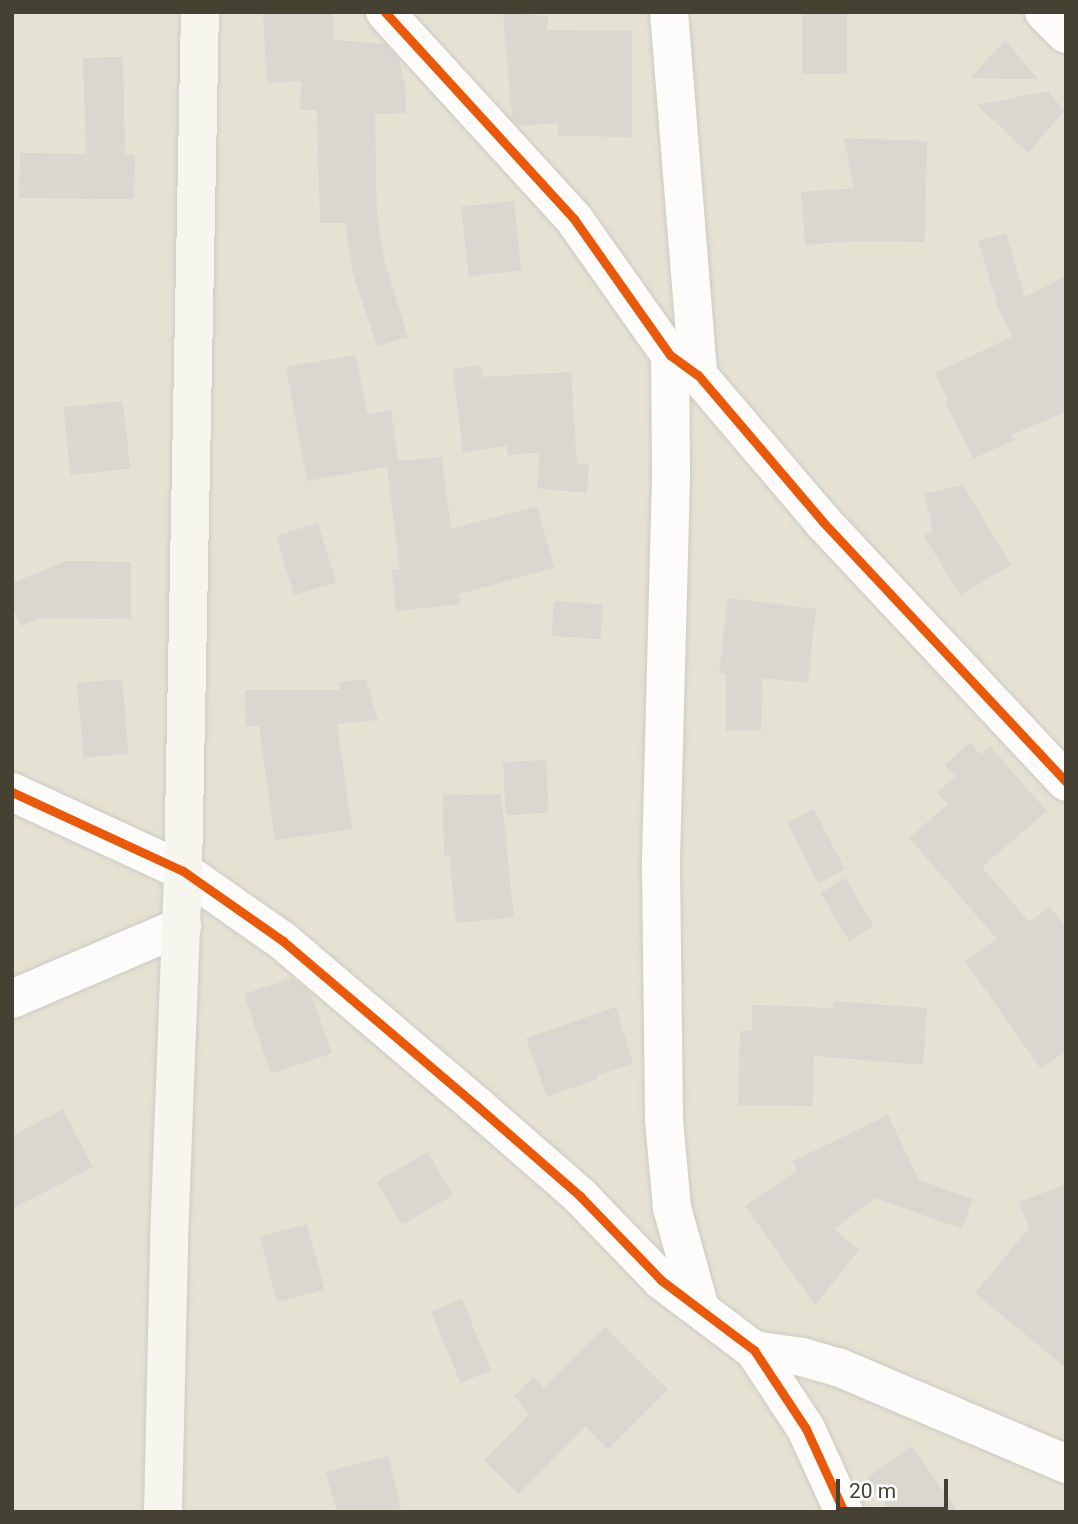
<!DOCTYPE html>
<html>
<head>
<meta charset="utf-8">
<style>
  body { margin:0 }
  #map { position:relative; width:1078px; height:1524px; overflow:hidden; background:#f0eee6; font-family:Roboto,sans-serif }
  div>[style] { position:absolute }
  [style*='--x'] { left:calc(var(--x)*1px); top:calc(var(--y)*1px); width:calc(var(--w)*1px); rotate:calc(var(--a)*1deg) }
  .residential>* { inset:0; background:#e5e2d3; transform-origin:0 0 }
  .building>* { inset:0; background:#d9d7cf; transform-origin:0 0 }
  .roads { filter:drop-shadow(0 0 2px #cccac2) drop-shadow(0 0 2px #cccac2) }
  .street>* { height:38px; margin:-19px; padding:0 19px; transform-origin:19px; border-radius:19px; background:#fdfcfb }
  .secondary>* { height:38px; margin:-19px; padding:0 19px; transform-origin:19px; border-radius:19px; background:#f6f6ee }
  .cycleway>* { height:9px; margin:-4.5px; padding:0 4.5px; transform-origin:4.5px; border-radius:4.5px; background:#e8590c }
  span { translate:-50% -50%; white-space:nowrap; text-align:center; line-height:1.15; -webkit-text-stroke:5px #fff; paint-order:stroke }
  .frame { position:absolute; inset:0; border:14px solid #454233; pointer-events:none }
  .scale { position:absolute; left:836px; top:1479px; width:112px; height:32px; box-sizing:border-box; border:4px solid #454233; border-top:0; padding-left:9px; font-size:21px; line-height:24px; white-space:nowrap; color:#454233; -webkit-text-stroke:5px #fff; paint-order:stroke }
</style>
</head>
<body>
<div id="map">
  <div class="residential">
    <i style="left:12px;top:12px;width:1054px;height:1500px"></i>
  </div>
  <div class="building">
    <i style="clip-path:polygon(333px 12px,334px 40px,385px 44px,399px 59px,406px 91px,406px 113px,375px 114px,377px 216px,385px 263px,408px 337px,377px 346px,353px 274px,345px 223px,320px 223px,317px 110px,300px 110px,301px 81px,267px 83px,263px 13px)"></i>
    <i style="clip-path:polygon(503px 13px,548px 16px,547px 30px,632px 31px,632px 137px,558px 136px,558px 123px,519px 126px,512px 119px)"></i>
    <i style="left:802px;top:13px;width:45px;height:61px"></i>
    <i style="clip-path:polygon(1005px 40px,1038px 79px,970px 78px)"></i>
    <i style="clip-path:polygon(123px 57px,125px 155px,135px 155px,134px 199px,19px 198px,20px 153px,86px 154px,83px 58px)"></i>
    <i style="clip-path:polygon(1048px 91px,1064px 111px,1028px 153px,977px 105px)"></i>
    <i style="clip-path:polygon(844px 138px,927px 141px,925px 242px,856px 241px,805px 245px,801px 192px,854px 188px)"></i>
    <i style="left:514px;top:201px;width:70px;height:53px;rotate:84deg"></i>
    <i style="clip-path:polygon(1006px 233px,1025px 297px,1066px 276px,1066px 412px,1011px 435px,1014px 440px,973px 459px,945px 402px,948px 401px,935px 373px,1012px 337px,999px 310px,978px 241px)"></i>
    <i style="clip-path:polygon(356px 355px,367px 414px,391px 410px,398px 461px,442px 457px,451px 529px,537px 506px,554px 568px,459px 594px,461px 604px,396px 611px,392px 570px,400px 569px,387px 467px,307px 481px,286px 367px)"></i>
    <i style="clip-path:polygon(481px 365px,482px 377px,571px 372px,577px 463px,589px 465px,587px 493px,537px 488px,540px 453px,507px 455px,507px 446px,463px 452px,453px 369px)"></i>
    <i style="left:123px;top:401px;width:68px;height:60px;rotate:84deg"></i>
    <i style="clip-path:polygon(963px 485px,1011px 565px,960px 595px,924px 536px,933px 530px,924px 494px)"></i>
    <i style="left:318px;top:523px;width:62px;height:44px;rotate:73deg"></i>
    <i style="clip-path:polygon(66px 561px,131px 562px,131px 619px,39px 618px,21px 626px,12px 606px,12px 583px)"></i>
    <i style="clip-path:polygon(728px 598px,816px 609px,808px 683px,762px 678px,761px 731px,726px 731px,726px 674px,719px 673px)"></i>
    <i style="left:554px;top:601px;width:49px;height:35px;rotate:4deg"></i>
    <i style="left:122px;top:679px;width:75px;height:45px;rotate:85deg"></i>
    <i style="clip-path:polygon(366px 679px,378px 720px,337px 724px,352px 829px,275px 840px,259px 726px,246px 726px,245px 690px,340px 690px,339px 682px)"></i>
    <i style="clip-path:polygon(970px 742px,981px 755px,990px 746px,1047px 811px,982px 867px,1029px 922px,1050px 907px,1066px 928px,1066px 1051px,1041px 1069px,965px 961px,997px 939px,909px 838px,948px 804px,937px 792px,956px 777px,945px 765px)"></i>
    <i style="left:546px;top:760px;width:53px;height:43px;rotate:87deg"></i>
    <i style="clip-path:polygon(501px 794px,514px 917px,456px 923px,449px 855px,444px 855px,443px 795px)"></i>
    <i style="left:814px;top:809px;width:68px;height:30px;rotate:63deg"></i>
    <i style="left:845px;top:878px;width:56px;height:29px;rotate:59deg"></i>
    <i style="clip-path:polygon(292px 978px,311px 994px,332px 1053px,271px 1074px,244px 994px)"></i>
    <i style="clip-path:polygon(834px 1001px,927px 1008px,923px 1065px,814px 1056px,813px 1106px,738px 1105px,740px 1031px,752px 1031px,752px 1005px,833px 1008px)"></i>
    <i style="clip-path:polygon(616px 1007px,633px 1064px,597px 1075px,598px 1079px,547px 1097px,526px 1038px)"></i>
    <i style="clip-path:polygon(63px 1109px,93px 1167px,12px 1209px,12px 1136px)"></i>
    <i style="clip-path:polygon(888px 1115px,919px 1180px,973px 1199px,962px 1229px,875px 1198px,834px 1229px,859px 1250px,815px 1305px,745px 1206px,798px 1170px,791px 1162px)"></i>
    <i style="left:428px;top:1152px;width:50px;height:59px;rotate:60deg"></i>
    <i style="clip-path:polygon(1066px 1184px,1066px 1368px,975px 1293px,1029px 1228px,1019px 1202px)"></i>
    <i style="left:307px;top:1224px;width:68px;height:49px;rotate:75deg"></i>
    <i style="left:462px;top:1299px;width:77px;height:33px;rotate:68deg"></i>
    <i style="clip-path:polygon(605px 1327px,668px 1389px,608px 1449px,585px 1426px,519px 1494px,484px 1461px,529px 1414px,514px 1396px,534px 1377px,544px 1388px)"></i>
    <i style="clip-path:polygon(912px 1446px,958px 1512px,891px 1512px,867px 1478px)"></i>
    <i style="clip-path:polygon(388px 1456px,401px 1508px,384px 1512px,337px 1512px,326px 1472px)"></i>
  </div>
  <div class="roads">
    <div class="street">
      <i style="--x:385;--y:12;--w:280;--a:47.6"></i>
      <i style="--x:574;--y:219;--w:166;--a:54.8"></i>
      <i style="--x:670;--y:355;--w:34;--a:36"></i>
      <i style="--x:698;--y:375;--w:193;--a:49.6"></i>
      <i style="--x:823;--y:522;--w:356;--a:46.9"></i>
      <i style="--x:669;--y:12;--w:364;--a:85.4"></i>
      <i style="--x:1044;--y:12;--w:31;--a:45"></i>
      <i style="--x:670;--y:355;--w:122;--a:89.5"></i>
      <i style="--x:671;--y:477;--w:391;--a:91.5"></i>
      <i style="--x:661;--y:868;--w:252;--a:89.3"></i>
      <i style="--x:664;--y:1120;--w:88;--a:84.8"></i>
      <i style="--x:672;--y:1208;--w:104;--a:74.4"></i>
      <i style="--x:12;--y:792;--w:188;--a:24.8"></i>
      <i style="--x:183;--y:871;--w:122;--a:35"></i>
      <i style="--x:283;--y:941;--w:255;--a:40.4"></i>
      <i style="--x:477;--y:1106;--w:137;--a:41.1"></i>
      <i style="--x:580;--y:1196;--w:117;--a:46"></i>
      <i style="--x:661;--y:1280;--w:116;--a:37"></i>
      <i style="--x:754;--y:1350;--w:95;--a:56.6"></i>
      <i style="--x:806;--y:1429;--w:91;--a:65.4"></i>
      <i style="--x:12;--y:999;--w:185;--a:-23.2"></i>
      <i style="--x:754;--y:1350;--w:49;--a:8.3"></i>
      <i style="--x:802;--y:1357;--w:37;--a:16"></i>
      <i style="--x:838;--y:1367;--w:248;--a:23"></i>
    </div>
    <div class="secondary">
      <i style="--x:163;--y:1512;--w:273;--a:-88.7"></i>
      <i style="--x:169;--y:1239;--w:368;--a:-87.8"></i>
      <i style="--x:183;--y:871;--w:859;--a:-88.87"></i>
    </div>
  </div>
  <div class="cycleway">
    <i style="--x:385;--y:12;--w:280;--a:47.6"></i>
    <i style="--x:574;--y:219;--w:166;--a:54.8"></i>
    <i style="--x:670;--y:355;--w:34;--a:36"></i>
    <i style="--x:698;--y:375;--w:193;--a:49.6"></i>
    <i style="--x:823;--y:522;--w:356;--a:46.9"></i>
    <i style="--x:12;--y:792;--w:188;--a:24.8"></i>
    <i style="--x:183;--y:871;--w:122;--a:35"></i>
    <i style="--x:283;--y:941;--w:255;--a:40.4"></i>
    <i style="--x:477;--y:1106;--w:137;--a:41.1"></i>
    <i style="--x:580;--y:1196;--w:117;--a:46"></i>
    <i style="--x:661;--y:1280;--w:116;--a:37"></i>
    <i style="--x:754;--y:1350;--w:95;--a:56.6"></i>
    <i style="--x:806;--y:1429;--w:91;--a:65.4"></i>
  </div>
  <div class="frame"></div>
  <div class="scale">20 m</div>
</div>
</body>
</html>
